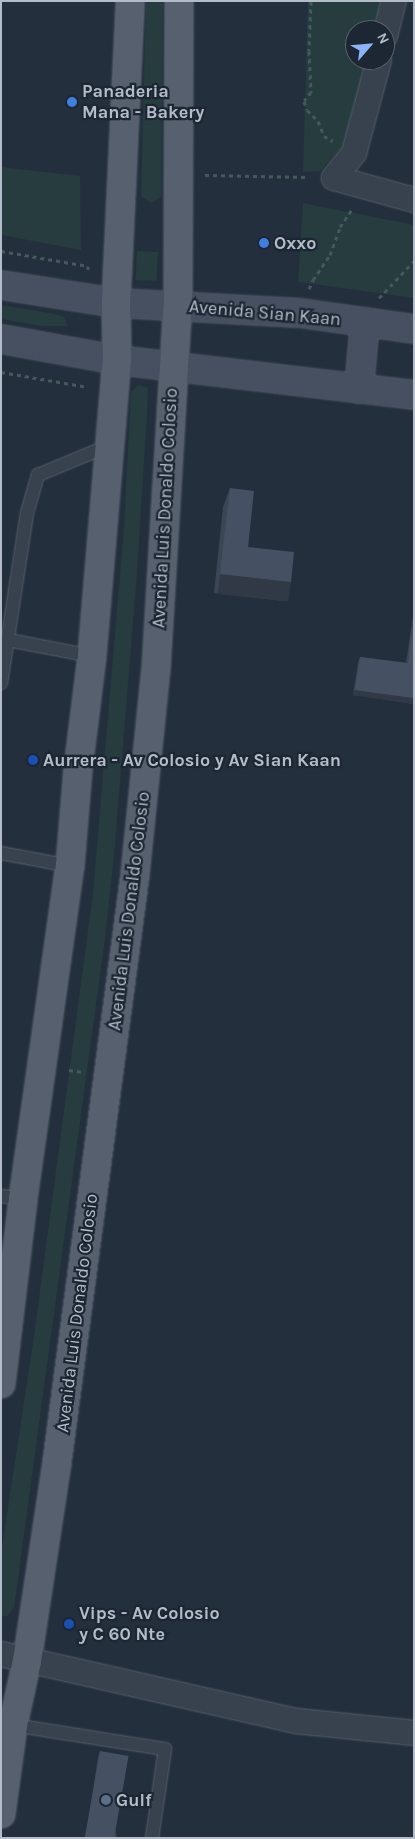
<!DOCTYPE html>
<html>
<head>
<meta charset="utf-8">
<style>
  body { margin:0 }
  #map { position:relative; width:415px; height:1839px; overflow:hidden; background:#242f3e; font-family:Karla,sans-serif }
  div>[style] { position:absolute }
  [style*='--x'] { left:calc(var(--x)*1px); top:calc(var(--y)*1px); width:calc(var(--w)*1px); rotate:calc(var(--a)*1deg) }
  .green>* { inset:0; background:#263c3f; transform-origin:0 0 }
  .path>* { height:3px; margin-top:-1.5px; transform-origin:0; background:repeating-linear-gradient(90deg,#44595c 0 4px,transparent 0 8px) }
  .roads { filter:drop-shadow(0 0 1px #565f6c) drop-shadow(0 0 1px #565f6c) }
  .service>* { height:12px; margin:-6px; padding:0 6px; transform-origin:6px; border-radius:6px; background:#38414e }
  .minor>* { height:24px; margin:-12px; padding:0 12px; transform-origin:12px; border-radius:12px; background:#38414e }
  .secondary>* { height:28px; margin:-14px; padding:0 14px; transform-origin:14px; border-radius:14px; background:#465061 }
  .primary>* { height:28px; margin:-14px; padding:0 14px; transform-origin:14px; border-radius:14px; background:#56606e }
  .wall>* { inset:0; background:#3b4654 }
  .shaded-wall>* { inset:0; background:#303945; transform-origin:0 0 }
  .building>* { inset:0; background:#455162; transform-origin:0 0 }
  .dots>* { width:14px; height:14px; translate:-50% -50%; box-sizing:border-box; border:2px solid #1d2633; border-radius:50% }
  span { translate:-50% -50%; white-space:nowrap; text-align:center; line-height:1.15; -webkit-text-stroke:4.5px #1d2633; paint-order:stroke }
  .poi-label { font-size:18px; color:#b4bcc9; font-weight:700 }
  .left { translate:0 -50%; text-align:left }
  .street-label { font-size:18px; color:#b4bcc9 }
  .frame { position:absolute; inset:0; border:2px solid #b4bcc9; pointer-events:none }
  .north { position:absolute; left:345px; top:20px; width:50px; height:50px; box-sizing:border-box; background:#1d2633; border:1px solid #59626f; border-radius:50%; rotate:63deg; font-size:14px; font-weight:700; line-height:20px; text-align:center; color:#b4bcc9 }
  .north::after { content:''; display:block; margin:auto; width:18px; height:22px; background:#8ab4f8; clip-path:polygon(50% 0,100% 100%,50% 72%,0 100%) }
</style>
</head>
<body>
<div id="map">
  <div class="green">
    <i style="clip-path:polygon(146px 1px,163px 1px,161px 197px,151px 203px,141px 196px)"></i>
    <i style="clip-path:polygon(308px 1px,389px 1px,381px 30px,355px 30px,355px 60px,374px 60px,355px 133px,320px 171px,303px 172px)"></i>
    <i style="clip-path:polygon(1px 167px,80px 176px,81px 250px,1px 235px)"></i>
    <i style="clip-path:polygon(303px 203px,414px 225px,414px 298px,298px 282px)"></i>
    <i style="left:137px;top:251px;width:21px;height:29px;rotate:3deg"></i>
    <i style="clip-path:polygon(1px 305px,55px 314px,64px 317px,68px 326px,43px 326px,1px 319px)"></i>
    <i style="clip-path:polygon(138px 385px,148px 388px,147px 413px,137px 573px,114px 856px,105px 938px,14px 1608px,7px 1616px,1px 1616px,1px 1554px,34px 1336px,93px 893px,124px 528px,131px 392px)"></i>
  </div>
  <div class="path">
    <i style="--x:311;--y:1;--w:50;--a:92.3"></i>
    <i style="--x:309;--y:51;--w:41;--a:87.2"></i>
    <i style="--x:311;--y:92;--w:11;--a:128"></i>
    <i style="--x:304;--y:101;--w:9;--a:72"></i>
    <i style="--x:307;--y:110;--w:16;--a:45"></i>
    <i style="--x:318;--y:121;--w:16;--a:68"></i>
    <i style="--x:324;--y:136;--w:10;--a:29"></i>
    <i style="--x:205;--y:175;--w:104;--a:1.1"></i>
    <i style="--x:1;--y:251;--w:88;--a:9.8"></i>
    <i style="--x:88;--y:266;--w:7;--a:90"></i>
    <i style="--x:309;--y:289;--w:10;--a:-66"></i>
    <i style="--x:313;--y:280;--w:30;--a:-56"></i>
    <i style="--x:330;--y:255;--w:30;--a:-70"></i>
    <i style="--x:340;--y:227;--w:22;--a:-56"></i>
    <i style="--x:379;--y:298;--w:51;--a:-46.6"></i>
    <i style="--x:1;--y:372;--w:88;--a:9.8"></i>
    <i style="--x:69;--y:1070;--w:14;--a:8"></i>
  </div>
  <div class="roads">
    <div class="service">
      <i style="--x:8;--y:640;--w:86;--a:10.8"></i>
      <i style="--x:1;--y:683;--w:172;--a:-81.3"></i>
      <i style="--x:27;--y:513;--w:40;--a:-74"></i>
      <i style="--x:38;--y:475;--w:76;--a:-22.5"></i>
      <i style="--x:1;--y:853;--w:70;--a:10.7"></i>
      <i style="--x:1;--y:1196;--w:22;--a:8"></i>
      <i style="--x:13;--y:1725;--w:154;--a:9"></i>
      <i style="--x:165;--y:1749;--w:90;--a:98.3"></i>
    </div>
    <div class="minor">
      <i style="--x:385;--y:36;--w:36;--a:-76"></i>
      <i style="--x:379;--y:60;--w:96;--a:105"></i>
      <i style="--x:354;--y:153;--w:32;--a:129"></i>
      <i style="--x:334;--y:178;--w:83;--a:15.4"></i>
      <i style="--x:1;--y:1654;--w:303;--a:12.8"></i>
      <i style="--x:296;--y:1721;--w:119;--a:5.8"></i>
    </div>
    <div class="secondary">
      <i style="--x:1;--y:285;--w:116;--a:8.9"></i>
      <i style="--x:116;--y:303;--w:184;--a:3.1"></i>
      <i style="--x:300;--y:313;--w:115;--a:8"></i>
      <i style="--x:1;--y:339;--w:118;--a:10.3"></i>
      <i style="--x:117;--y:360;--w:299;--a:6.7"></i>
      <i style="--x:359;--y:389;--w:67;--a:-84.9"></i>
    </div>
    <div class="primary">
      <i style="--x:1;--y:1384;--w:186;--a:-83.2"></i>
      <i style="--x:23;--y:1199;--w:336;--a:-82"></i>
      <i style="--x:70;--y:866;--w:97;--a:-85.3"></i>
      <i style="--x:78;--y:769;--w:114;--a:-82.9"></i>
      <i style="--x:92;--y:656;--w:297;--a:-85.2"></i>
      <i style="--x:117;--y:360;--w:57;--a:-91"></i>
      <i style="--x:116;--y:303;--w:302;--a:-87.3"></i>
      <i style="--x:1;--y:1814;--w:90;--a:-82.3"></i>
      <i style="--x:13;--y:1725;--w:66;--a:-77.7"></i>
      <i style="--x:27;--y:1661;--w:201;--a:-81.4"></i>
      <i style="--x:57;--y:1462;--w:592;--a:-82.43"></i>
      <i style="--x:135;--y:875;--w:206;--a:-84.2"></i>
      <i style="--x:156;--y:670;--w:366;--a:-86.6"></i>
      <i style="--x:178;--y:305;--w:304;--a:-89.8"></i>
    </div>
  </div>
  <div class="wall">
    <i style="clip-path:polygon(230px 488px,248px 547px,291px 582px,284px 601px,214px 593px,223px 507px)"></i>
    <i style="clip-path:polygon(414px 609px,414px 704px,353px 695px,358px 663px,360px 657px,406px 663px)"></i>
    <i style="clip-path:polygon(100px 1751px,117px 1838px,86px 1838px,98px 1757px)"></i>
  </div>
  <div class="shaded-wall">
    <i style="left:220px;top:574px;width:71px;height:20px;rotate:6deg"></i>
    <i style="clip-path:polygon(355px 690px,414px 698px,414px 704px,353px 695px)"></i>
  </div>
  <div class="building">
    <i style="clip-path:polygon(230px 488px,254px 491px,248px 547px,294px 552px,291px 582px,220px 574px)"></i>
    <i style="clip-path:polygon(414px 618px,414px 698px,355px 690px,360px 657px,408px 663px)"></i>
    <i style="left:100px;top:1751px;width:29px;height:88px;rotate:10deg"></i>
  </div>
  <div class="dots">
    <i style="left:72px;top:102px;background:#3f7fe0"></i>
    <i style="left:264px;top:243px;background:#3f7fe0"></i>
    <i style="left:33px;top:760px;background:#1a4fb4"></i>
    <i style="left:69px;top:1624px;background:#1a4fb4"></i>
    <i style="left:106px;top:1800px;background:#5c6f8a"></i>
  </div>
  <div class="poi-label">
    <span class="left" style="left:82px;top:102px">Panaderia<br>Mana - Bakery</span>
    <span class="left" style="left:274px;top:243px">Oxxo</span>
    <span class="left" style="left:43px;top:760px">Aurrera - Av Colosio y Av Sian Kaan</span>
    <span class="left" style="left:79px;top:1624px">Vips - Av Colosio<br>y C 60 Nte</span>
    <span class="left" style="left:116px;top:1800px">Gulf</span>
  </div>
  <div class="street-label">
    <span style="left:265px;top:313px;rotate:5deg">Avenida Sian Kaan</span>
    <span style="left:165px;top:508px;rotate:-87deg">Avenida Luis Donaldo Colosio</span>
    <span style="left:129px;top:911px;rotate:-83deg">Avenida Luis Donaldo Colosio</span>
    <span style="left:77px;top:1313px;rotate:-83deg">Avenida Luis Donaldo Colosio</span>
  </div>
  <div class="frame"></div>
  <div class="north">N</div>
</div>
</body>
</html>
